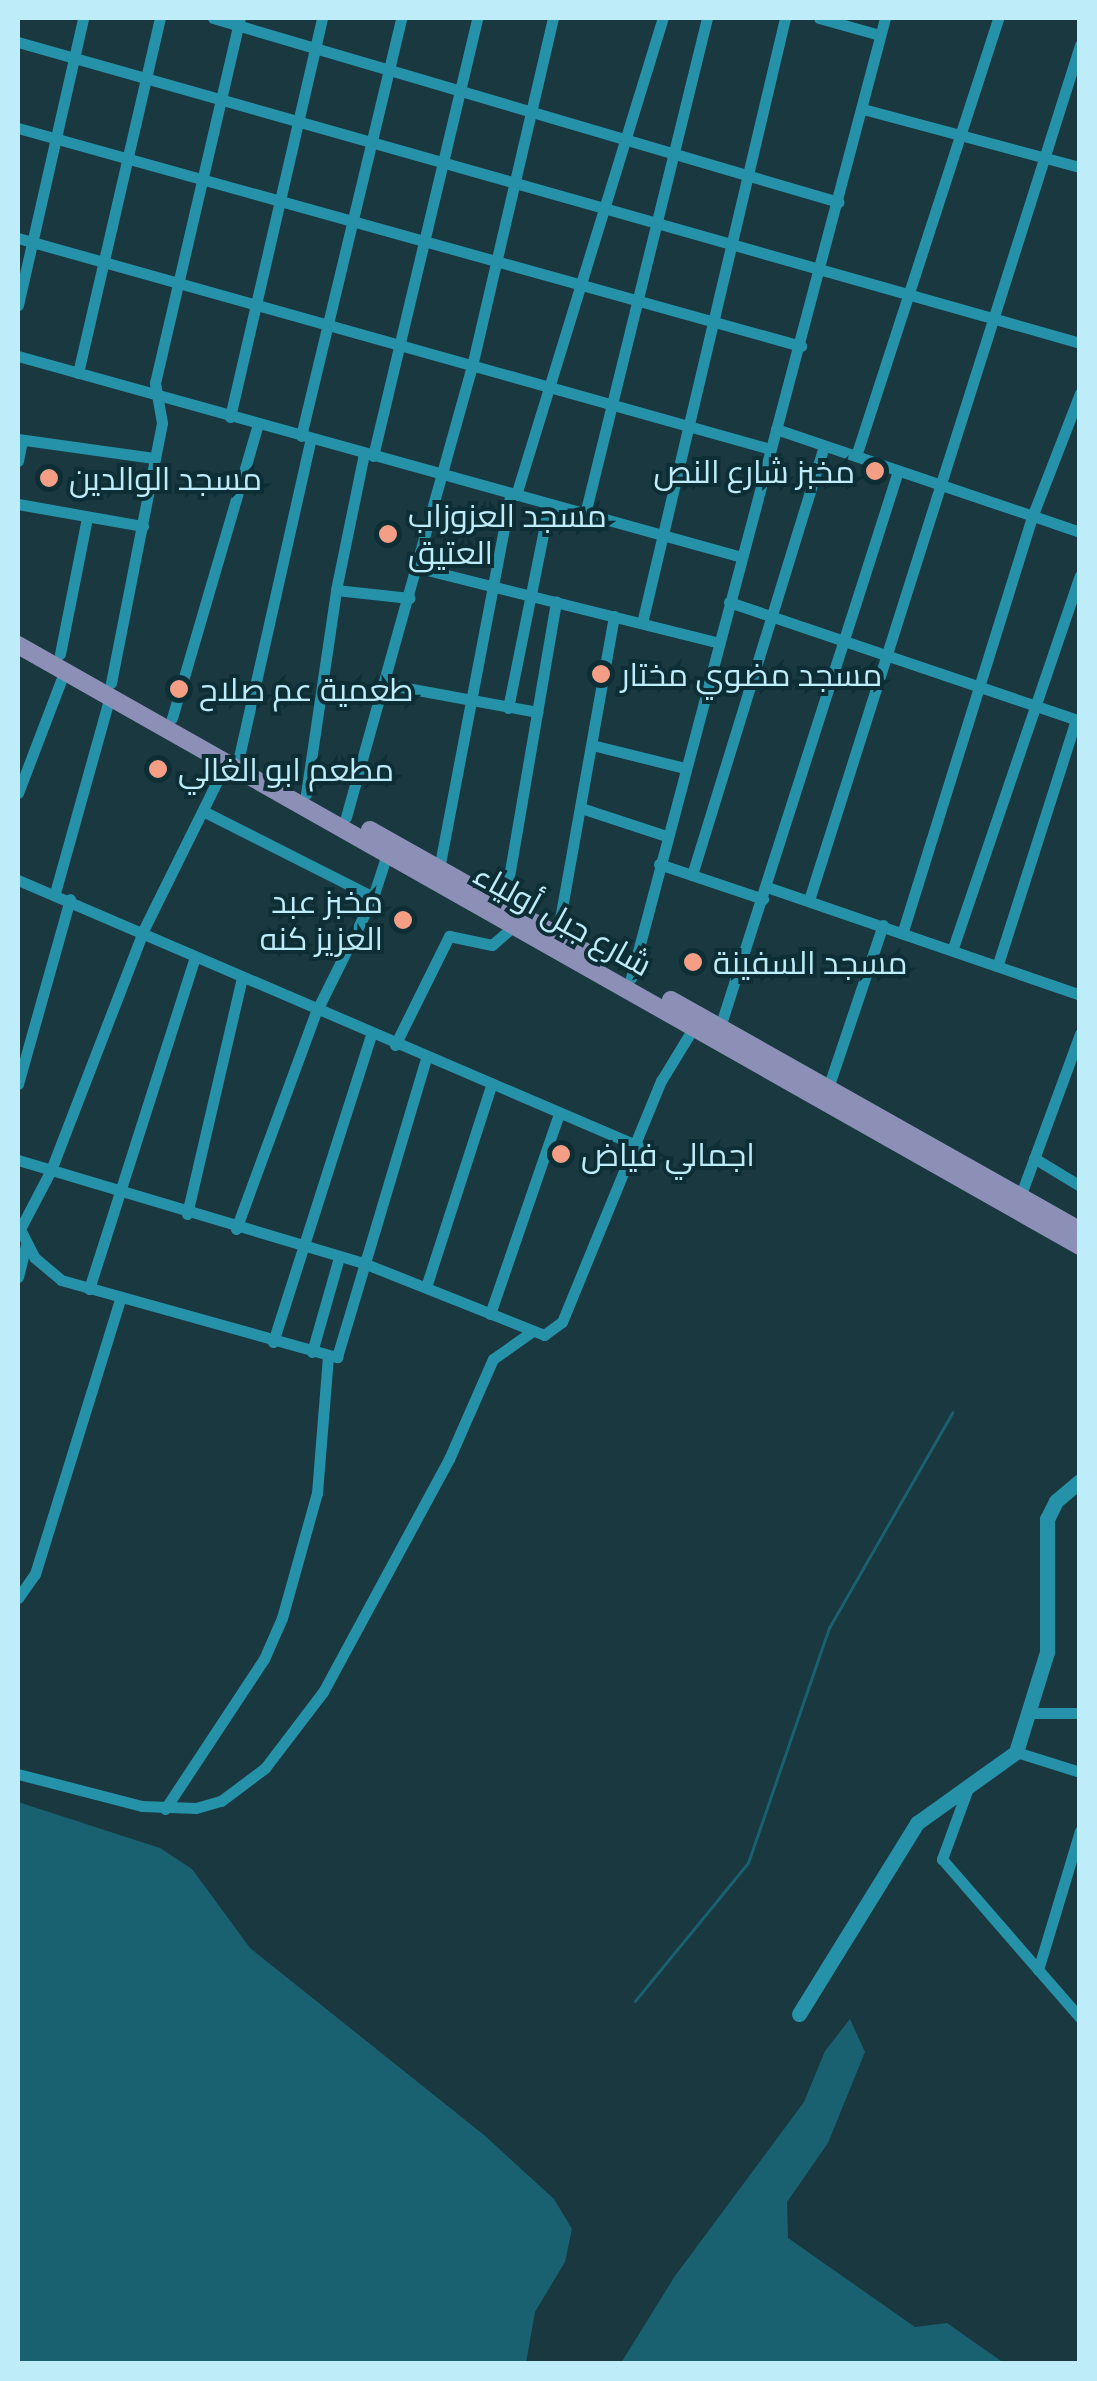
<!DOCTYPE html>
<html>
<head>
<meta charset="utf-8">
<style>
  body { margin:0 }
  #map { position:relative; width:1097px; height:2381px; overflow:hidden; background:#193840; font-family:Ubuntu,Cairo,sans-serif }
  div>[style] { position:absolute }
  [style*='--x'] { left:calc(var(--x)*1px); top:calc(var(--y)*1px); width:calc(var(--w)*1px); rotate:calc(var(--a)*1deg) }
  .water>* { inset:0; background:#196070 }
  .stream>* { height:2.5px; margin:-1.25px; padding:0 1.25px; transform-origin:1.25px; border-radius:1.25px; background:#196070 }
  .street>* { height:11px; margin:-5.5px; padding:0 5.5px; transform-origin:5.5px; border-radius:5.5px; background:#2592a9 }
  .secondary>* { height:15px; margin:-7.5px; padding:0 7.5px; transform-origin:7.5px; border-radius:7.5px; background:#2592a9 }
  .primary>* { height:18px; margin:-9px; padding:0 9px; transform-origin:9px; border-radius:9px; background:#8c90b7 }
  .dots>* { width:28px; height:28px; translate:-50% -50%; box-sizing:border-box; border:5px solid #0e2e36; border-radius:50% }
  span { translate:-50% -50%; white-space:nowrap; text-align:center; line-height:1.15; -webkit-text-stroke:8px #0e2e36; paint-order:stroke }
  .poi-label { font-size:32px; color:#bfecf9 }
  .right { translate:-100% -50%; text-align:right }
  .left { translate:0 -50%; text-align:left }
  .street-label { font-size:32px; color:#bfecf9 }
  .frame { position:absolute; inset:0; border:20px solid #bfecf9; pointer-events:none }
</style>
</head>
<body>
<div id="map">
  <div class="water">
    <i style="clip-path:polygon(18px 1802px,160px 1848px,192px 1869px,250px 1948px,484px 2135px,554px 2199px,572px 2229px,565px 2262px,535px 2312px,526px 2363px,18px 2363px)"></i>
    <i style="clip-path:polygon(850px 2019px,865px 2052px,828px 2143px,787px 2202px,788px 2238px,915px 2327px,947px 2323px,1004px 2363px,621px 2363px,675px 2276px,804px 2102px,825px 2051px)"></i>
  </div>
  <div class="stream">
    <i style="--x:635;--y:2001;--w:178;--a:-50.7"></i>
    <i style="--x:748;--y:1863;--w:249;--a:-71"></i>
    <i style="--x:829;--y:1628;--w:248;--a:-60.2"></i>
  </div>
  <div class="street">
    <i style="--x:213;--y:18;--w:652;--a:16.4"></i>
    <i style="--x:819;--y:18;--w:63;--a:15.6"></i>
    <i style="--x:18;--y:42;--w:1104;--a:15.82"></i>
    <i style="--x:863;--y:109;--w:225;--a:15"></i>
    <i style="--x:18;--y:128;--w:813;--a:15.56"></i>
    <i style="--x:18;--y:238;--w:781;--a:15.67"></i>
    <i style="--x:18;--y:305;--w:294;--a:-77.2"></i>
    <i style="--x:18;--y:356;--w:751;--a:15.52"></i>
    <i style="--x:78;--y:373;--w:364;--a:-77"></i>
    <i style="--x:230;--y:417;--w:409;--a:-77"></i>
    <i style="--x:776;--y:429;--w:321;--a:18.7"></i>
    <i style="--x:301;--y:436;--w:430;--a:-76.5"></i>
    <i style="--x:18;--y:439;--w:137;--a:8"></i>
    <i style="--x:373;--y:456;--w:450;--a:-76.6"></i>
    <i style="--x:856;--y:456;--w:460;--a:-72"></i>
    <i style="--x:18;--y:461;--w:21;--a:-79"></i>
    <i style="--x:516;--y:495;--w:499;--a:-72.9"></i>
    <i style="--x:18;--y:504;--w:127;--a:10"></i>
    <i style="--x:585;--y:514;--w:511;--a:-76.18"></i>
    <i style="--x:419;--y:568;--w:309;--a:14"></i>
    <i style="--x:336;--y:590;--w:74;--a:6.2"></i>
    <i style="--x:729;--y:602;--w:371;--a:18.7"></i>
    <i style="--x:642;--y:623;--w:622;--a:-76.7"></i>
    <i style="--x:60;--y:654;--w:139;--a:-78.8"></i>
    <i style="--x:111;--y:683;--w:265;--a:-78.9"></i>
    <i style="--x:162;--y:423;--w:41;--a:-99.9"></i>
    <i style="--x:155;--y:383;--w:375;--a:-76.9"></i>
    <i style="--x:385;--y:684;--w:155;--a:10.4"></i>
    <i style="--x:508;--y:708;--w:208;--a:-78.6"></i>
    <i style="--x:172;--y:718;--w:306;--a:-73.7"></i>
    <i style="--x:592;--y:745;--w:96;--a:13.9"></i>
    <i style="--x:239;--y:757;--w:327;--a:-77.3"></i>
    <i style="--x:18;--y:793;--w:132;--a:-69.1"></i>
    <i style="--x:306;--y:794;--w:206;--a:-81.6"></i>
    <i style="--x:336;--y:590;--w:140;--a:-78.4"></i>
    <i style="--x:581;--y:808;--w:89;--a:18.2"></i>
    <i style="--x:203;--y:811;--w:191;--a:26.8"></i>
    <i style="--x:346;--y:817;--w:468;--a:-74.4"></i>
    <i style="--x:472;--y:366;--w:357;--a:-76.9"></i>
    <i style="--x:659;--y:864;--w:110;--a:18.6"></i>
    <i style="--x:439;--y:869;--w:383;--a:-79.2"></i>
    <i style="--x:692;--y:875;--w:449;--a:-72.9"></i>
    <i style="--x:18;--y:880;--w:675;--a:23.22"></i>
    <i style="--x:767;--y:887;--w:331;--a:19"></i>
    <i style="--x:55;--y:893;--w:205;--a:-74.4"></i>
    <i style="--x:809;--y:900;--w:897;--a:-72.41"></i>
    <i style="--x:504;--y:906;--w:309;--a:-80.3"></i>
    <i style="--x:903;--y:931;--w:434;--a:-72.7"></i>
    <i style="--x:1032;--y:517;--w:133;--a:-68.8"></i>
    <i style="--x:557;--y:936;--w:325;--a:-79.9"></i>
    <i style="--x:953;--y:948;--w:393;--a:-71.2"></i>
    <i style="--x:998;--y:964;--w:257;--a:-72.3"></i>
    <i style="--x:631;--y:978;--w:993;--a:-75.18"></i>
    <i style="--x:720;--y:1027;--w:584;--a:-72.25"></i>
    <i style="--x:395;--y:1045;--w:122;--a:-63.6"></i>
    <i style="--x:449;--y:936;--w:44;--a:11.8"></i>
    <i style="--x:492;--y:945;--w:29;--a:-41"></i>
    <i style="--x:18;--y:1084;--w:192;--a:-74.3"></i>
    <i style="--x:828;--y:1088;--w:172;--a:-71.4"></i>
    <i style="--x:1034;--y:1158;--w:54;--a:31.3"></i>
    <i style="--x:18;--y:1160;--w:363;--a:16.6"></i>
    <i style="--x:366;--y:1264;--w:192;--a:21.7"></i>
    <i style="--x:544;--y:1335;--w:22;--a:-36"></i>
    <i style="--x:562;--y:1322;--w:261;--a:-67.7"></i>
    <i style="--x:661;--y:1081;--w:63;--a:-58.6"></i>
    <i style="--x:1020;--y:1197;--w:174;--a:-69.8"></i>
    <i style="--x:187;--y:1214;--w:242;--a:-76.9"></i>
    <i style="--x:236;--y:1229;--w:231;--a:-69.8"></i>
    <i style="--x:316;--y:1012;--w:128;--a:-63.6"></i>
    <i style="--x:373;--y:897;--w:45;--a:-72"></i>
    <i style="--x:18;--y:1233;--w:71;--a:-62.4"></i>
    <i style="--x:51;--y:1170;--w:256;--a:-68.9"></i>
    <i style="--x:143;--y:931;--w:190;--a:-63.7"></i>
    <i style="--x:22;--y:1233;--w:28;--a:63"></i>
    <i style="--x:35;--y:1258;--w:34;--a:40"></i>
    <i style="--x:61;--y:1280;--w:287;--a:15.6"></i>
    <i style="--x:337;--y:1357;--w:311;--a:-73.4"></i>
    <i style="--x:18;--y:1277;--w:32;--a:-76"></i>
    <i style="--x:426;--y:1287;--w:214;--a:-72.1"></i>
    <i style="--x:89;--y:1289;--w:349;--a:-72.3"></i>
    <i style="--x:490;--y:1314;--w:212;--a:-71"></i>
    <i style="--x:273;--y:1342;--w:322;--a:-72.3"></i>
    <i style="--x:312;--y:1352;--w:99;--a:-74.1"></i>
    <i style="--x:18;--y:1598;--w:29;--a:-55"></i>
    <i style="--x:35;--y:1574;--w:287;--a:-72.8"></i>
    <i style="--x:1031;--y:1713;--w:49;--a:0"></i>
    <i style="--x:1016;--y:1752;--w:67;--a:17.4"></i>
    <i style="--x:18;--y:1774;--w:128;--a:14.5"></i>
    <i style="--x:142;--y:1806;--w:54;--a:2.1"></i>
    <i style="--x:196;--y:1808;--w:26;--a:-16"></i>
    <i style="--x:221;--y:1801;--w:55;--a:-36.9"></i>
    <i style="--x:265;--y:1768;--w:96;--a:-52.7"></i>
    <i style="--x:323;--y:1692;--w:265;--a:-61.6"></i>
    <i style="--x:449;--y:1459;--w:109;--a:-66.3"></i>
    <i style="--x:493;--y:1359;--w:45;--a:-35.1"></i>
    <i style="--x:968;--y:1788;--w:76;--a:110.1"></i>
    <i style="--x:942;--y:1859;--w:211;--a:49"></i>
    <i style="--x:165;--y:1809;--w:180;--a:-56.6"></i>
    <i style="--x:264;--y:1659;--w:45;--a:-66.3"></i>
    <i style="--x:282;--y:1618;--w:130;--a:-74.4"></i>
    <i style="--x:317;--y:1493;--w:136;--a:-85.4"></i>
    <i style="--x:1038;--y:1970;--w:145;--a:-73.2"></i>
  </div>
  <div class="secondary">
    <i style="--x:799;--y:2014;--w:225;--a:-58.3"></i>
    <i style="--x:917;--y:1823;--w:122;--a:-35.6"></i>
    <i style="--x:1016;--y:1752;--w:105;--a:-72.8"></i>
    <i style="--x:1047;--y:1652;--w:133;--a:-90"></i>
    <i style="--x:1047;--y:1519;--w:20;--a:-63"></i>
    <i style="--x:1056;--y:1501;--w:31;--a:-40"></i>
  </div>
  <div class="primary">
    <i style="--x:18;--y:645;--w:1220;--a:29.51"></i>
    <i style="--x:370;--y:830;--w:244;--a:29.4"></i>
    <i style="--x:671;--y:1000;--w:469;--a:29.4"></i>
  </div>
  <div class="dots">
    <i style="left:875px;top:471px;background:#f49e86"></i>
    <i style="left:49px;top:478px;background:#f49e86"></i>
    <i style="left:388px;top:534px;background:#f49e86"></i>
    <i style="left:601px;top:674px;background:#f49e86"></i>
    <i style="left:179px;top:689px;background:#f49e86"></i>
    <i style="left:158px;top:769px;background:#f49e86"></i>
    <i style="left:403px;top:920px;background:#f49e86"></i>
    <i style="left:693px;top:962px;background:#f49e86"></i>
    <i style="left:561px;top:1154px;background:#f49e86"></i>
  </div>
  <div class="poi-label">
    <span class="right" style="left:855px;top:471px">مخبز شارع النص</span>
    <span class="left" style="left:69px;top:478px">مسجد الوالدين</span>
    <span class="left" style="left:408px;top:534px">مسجد العزوزاب<br>العتيق</span>
    <span class="left" style="left:621px;top:674px">مسجد مضوي مختار</span>
    <span class="left" style="left:199px;top:689px">طعمية عم صلاح</span>
    <span class="left" style="left:178px;top:769px">مطعم ابو الغالي</span>
    <span class="right" style="left:383px;top:920px">مخبز عبد<br>العزيز كنه</span>
    <span class="left" style="left:713px;top:962px">مسجد السفينة</span>
    <span class="left" style="left:581px;top:1154px">اجمالي فياض</span>
  </div>
  <div class="street-label">
    <span style="left:563px;top:919px;rotate:29deg">شارع جبل أولياء</span>
  </div>
  <div class="frame"></div>
</div>
</body>
</html>
